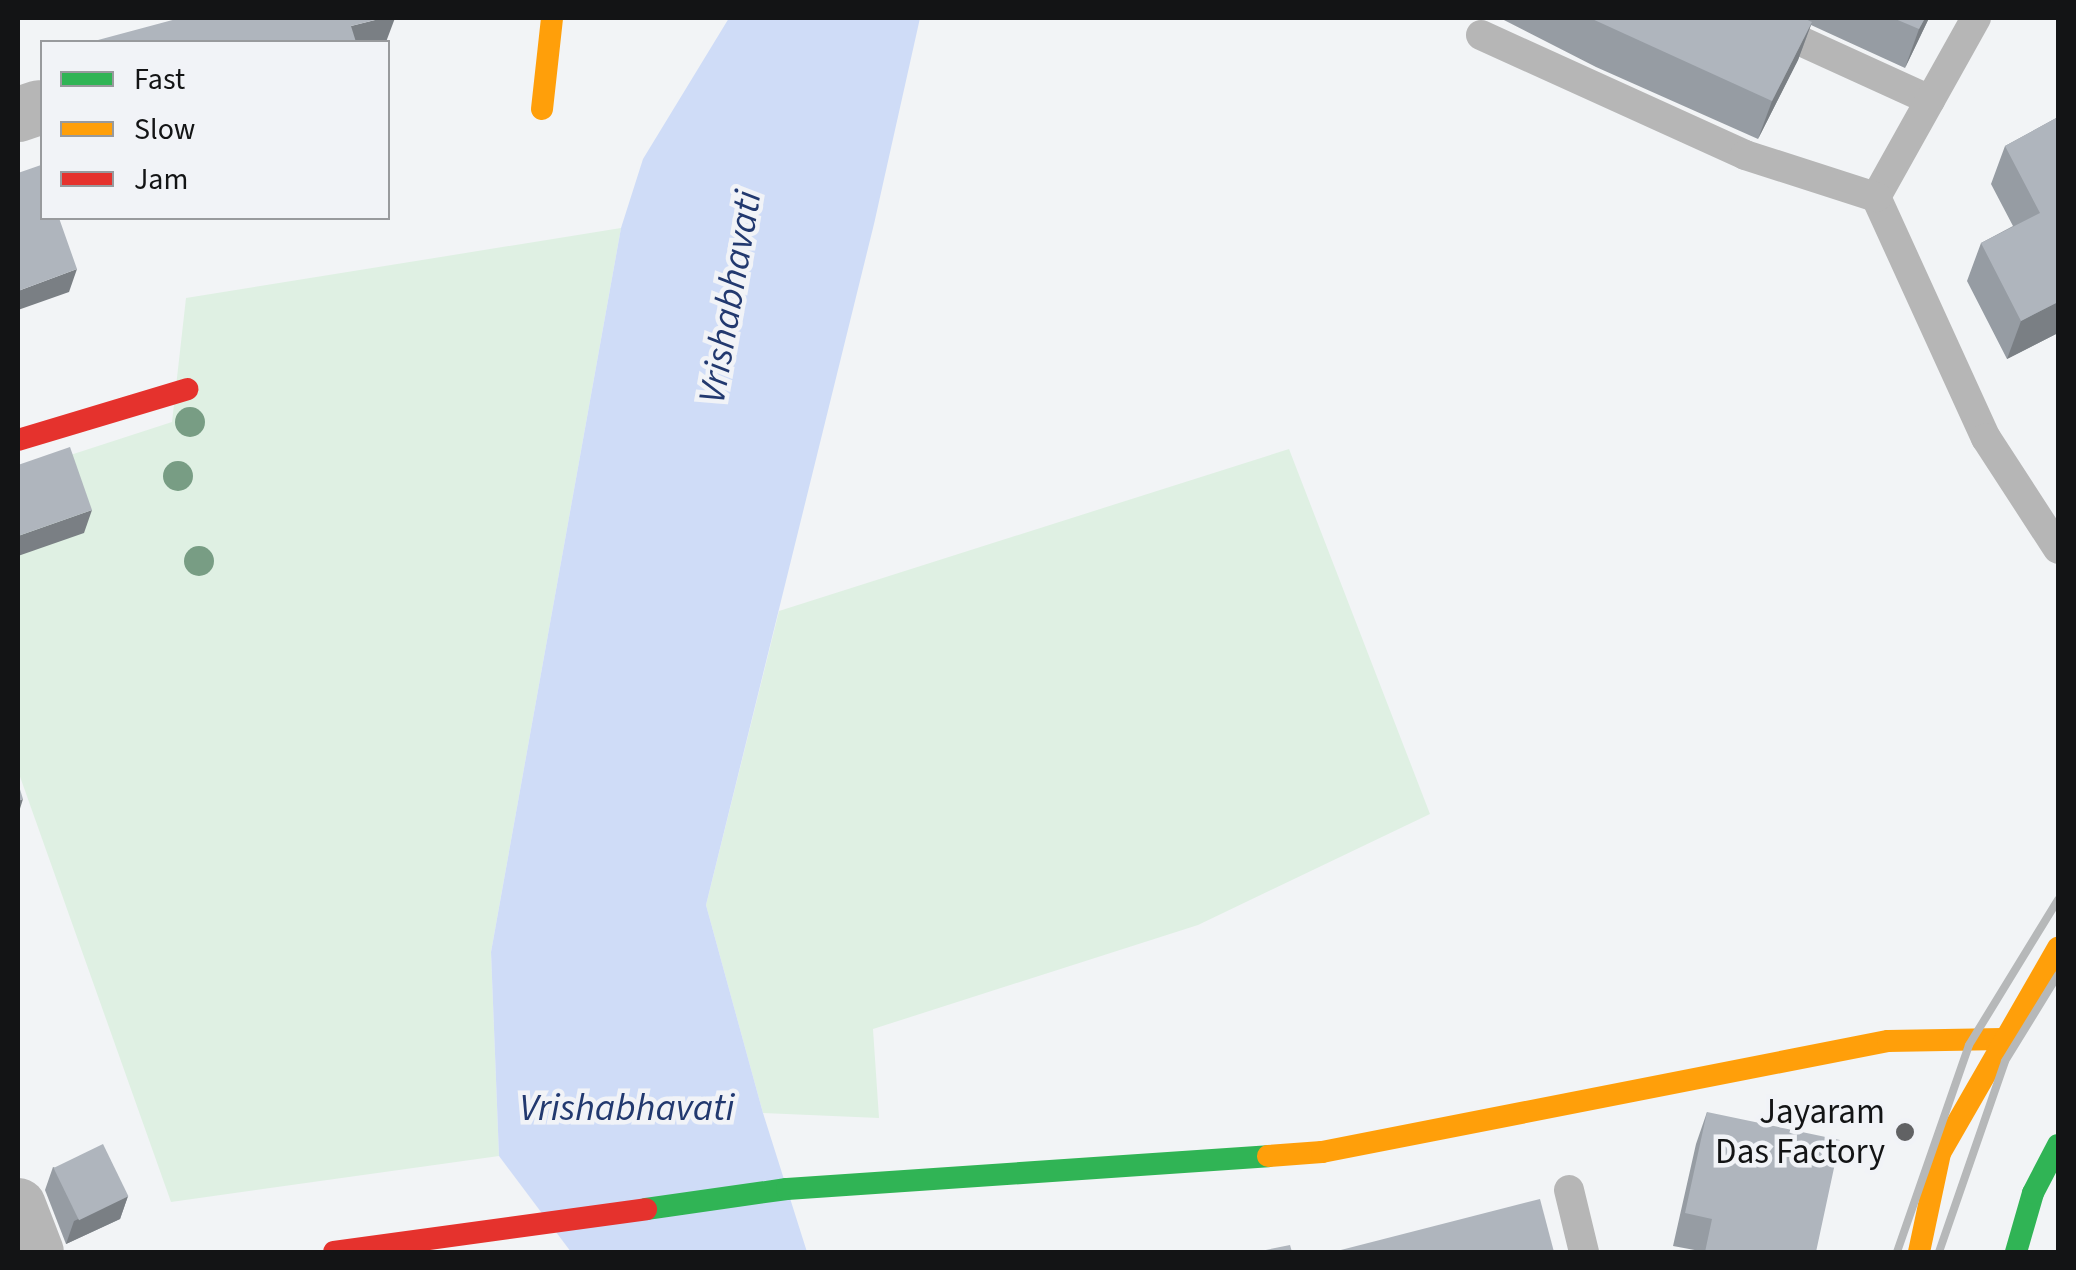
<!DOCTYPE html>
<html>
<head>
<meta charset="utf-8">
<style>
  body { margin:0 }
  #map { position:relative; width:2076px; height:1270px; overflow:hidden; background:#f2f4f6; font-family:"Source Sans 3",sans-serif }
  div>[style] { position:absolute }
  [style*='--x'] { left:calc(var(--x)*1px); top:calc(var(--y)*1px); width:calc(var(--w)*1px); rotate:calc(var(--a)*1deg) }
  .green>* { inset:0; background:#dff0e3 }
  .water>* { inset:0; background:#cfdcf7 }
  .lane>* { height:30px; margin:-15px; padding:0 15px; transform-origin:15px; border-radius:15px; background:#b6b6b6 }
  .street>* { height:55px; margin:-27.5px; padding:0 27.5px; transform-origin:27.5px; border-radius:27.5px; background:#b6b6b6 }
  .fast>* { height:22px; margin:-11px; padding:0 11px; transform-origin:11px; border-radius:11px; background:#30b455 }
  .slow>* { height:22px; margin:-11px; padding:0 11px; transform-origin:11px; border-radius:11px; background:#ff9f0a }
  .jam>* { height:22px; margin:-11px; padding:0 11px; transform-origin:11px; border-radius:11px; background:#e5322d }
  .rail>* { height:8px; margin:-4px; padding:0 4px; transform-origin:4px; border-radius:4px; background:#b6b8b9 }
  .trees>* { width:30px; height:30px; margin:-15px; border-radius:50%; background:#789d84 }
  .wall>* { inset:0; background:#969ca3 }
  .shaded-wall>* { inset:0; background:#7a7f84 }
  .building>* { inset:0; background:#afb5bd; transform-origin:0 0 }
  .dots>* { width:28px; height:28px; translate:-50% -50%; box-sizing:border-box; border:5px solid #f1f3f7; border-radius:50% }
  span { translate:-50% -50%; white-space:nowrap; text-align:center; line-height:1.15; -webkit-text-stroke:9px #f1f3f7; paint-order:stroke }
  .poi-label { font-size:35px; color:#131415 }
  .right { translate:-100% -50%; text-align:right }
  .water-label { font-size:38px; color:#22396f; font-style:italic }
  .frame { position:absolute; inset:0; border:20px solid #131415; pointer-events:none }
  .legend { position:absolute; left:40px; top:40px; width:350px; height:180px; box-sizing:border-box; background:#f1f3f7; border:2px solid #989a9d; margin:0; padding:12px 18px; list-style:none; font-size:30px; color:#131415 }
  .legend li { display:flex; align-items:center; gap:20px; height:50px }
  .legend b { width:50px; border:2px solid #989a9d }
</style>
</head>
<body>
<div id="map">
  <div class="green">
    <i style="clip-path:polygon(621px 228px,491px 952px,499px 1156px,171px 1202px,18px 771px,18px 472px,172px 422px,186px 298px)"></i>
    <i style="clip-path:polygon(1289px 449px,1430px 814px,1198px 925px,873px 1029px,879px 1118px,763px 1113px,706px 905px,779px 611px)"></i>
  </div>
  <div class="water">
    <i style="clip-path:polygon(729px 18px,920px 18px,874px 224px,706px 905px,763px 1113px,807px 1252px,571px 1252px,499px 1156px,491px 952px,621px 228px,643px 159px)"></i>
  </div>
  <div class="lane">
    <i style="--x:1750;--y:18;--w:198;--a:24.5"></i>
    <i style="--x:1976;--y:18;--w:205;--a:119.2"></i>
    <i style="--x:1876;--y:197;--w:265;--a:65.5"></i>
    <i style="--x:1986;--y:438;--w:132;--a:57"></i>
    <i style="--x:1481;--y:35;--w:290;--a:24.4"></i>
    <i style="--x:1745;--y:155;--w:138;--a:17.8"></i>
    <i style="--x:1569;--y:1190;--w:64;--a:76.4"></i>
  </div>
  <div class="street">
    <i style="--x:18;--y:114;--w:21;--a:-19"></i>
    <i style="--x:18;--y:1205;--w:50;--a:69"></i>
  </div>
  <div class="fast">
    <i style="--x:646;--y:1209;--w:142;--a:-8.1"></i>
    <i style="--x:787;--y:1189;--w:482;--a:-3.9"></i>
    <i style="--x:2016;--y:1252;--w:61;--a:-73.9"></i>
    <i style="--x:2033;--y:1193;--w:54;--a:-62.5"></i>
  </div>
  <div class="slow">
    <i style="--x:542;--y:109;--w:92;--a:-83.7"></i>
    <i style="--x:1268;--y:1156;--w:54;--a:-4.2"></i>
    <i style="--x:1322;--y:1152;--w:577;--a:-11.1"></i>
    <i style="--x:1888;--y:1041;--w:114;--a:-1"></i>
    <i style="--x:1919;--y:1252;--w:101;--a:-78"></i>
    <i style="--x:1940;--y:1153;--w:237;--a:-60.1"></i>
  </div>
  <div class="jam">
    <i style="--x:18;--y:440;--w:177;--a:-16.7"></i>
    <i style="--x:334;--y:1252;--w:315;--a:-7.8"></i>
  </div>
  <div class="rail">
    <i style="--x:1897;--y:1252;--w:219;--a:-70.8"></i>
    <i style="--x:1969;--y:1045;--w:170;--a:-58.5"></i>
    <i style="--x:1939;--y:1252;--w:202;--a:-70.9"></i>
    <i style="--x:2005;--y:1061;--w:101;--a:-58.4"></i>
  </div>
  <div class="trees">
    <i style="left:190px;top:422px"></i>
    <i style="left:178px;top:476px"></i>
    <i style="left:199px;top:561px"></i>
  </div>
  <div class="wall">
    <i style="clip-path:polygon(1500px 18px,1929px 18px,1905px 68px,1811px 25px,1798px 60px,1758px 139px,1596px 67px)"></i>
    <i style="clip-path:polygon(2058px 117px,2058px 333px,2007px 359px,1967px 281px,1981px 243px,2013px 226px,1991px 184px,2005px 146px)"></i>
    <i style="clip-path:polygon(1707px 1112px,1816px 1252px,1700px 1252px,1700px 1251px,1673px 1246px,1696px 1144px)"></i>
    <i style="clip-path:polygon(53px 1167px,128px 1196px,120px 1219px,66px 1244px,45px 1190px)"></i>
  </div>
  <div class="shaded-wall">
    <i style="clip-path:polygon(383px 18px,395px 18px,386px 42px,345px 42px,351px 26px)"></i>
    <i style="clip-path:polygon(1925px 18px,1929px 18px,1905px 68px,1919px 29px)"></i>
    <i style="clip-path:polygon(1812px 22px,1798px 60px,1758px 139px,1772px 101px)"></i>
    <i style="clip-path:polygon(77px 269px,69px 292px,18px 310px,18px 291px)"></i>
    <i style="clip-path:polygon(2058px 302px,2058px 333px,2007px 359px,2021px 321px)"></i>
    <i style="clip-path:polygon(92px 510px,84px 533px,18px 556px,18px 536px)"></i>
    <i style="clip-path:polygon(23px 799px,18px 815px,18px 801px)"></i>
    <i style="clip-path:polygon(128px 1196px,120px 1219px,66px 1244px,74px 1221px)"></i>
  </div>
  <div class="building">
    <i style="clip-path:polygon(180px 18px,383px 18px,351px 26px,356px 42px,99px 42px,98px 40px)"></i>
    <i style="clip-path:polygon(1590px 18px,1803px 18px,1812px 22px,1772px 101px)"></i>
    <i style="clip-path:polygon(1893px 18px,1925px 18px,1919px 29px)"></i>
    <i style="clip-path:polygon(2058px 117px,2058px 302px,2021px 321px,1981px 243px,2040px 213px,2005px 146px)"></i>
    <i style="clip-path:polygon(41px 165px,42px 170px,42px 218px,59px 218px,77px 269px,18px 291px,18px 173px)"></i>
    <i style="clip-path:polygon(70px 447px,92px 510px,18px 536px,18px 465px)"></i>
    <i style="clip-path:polygon(18px 783px,23px 799px,18px 801px)"></i>
    <i style="clip-path:polygon(1707px 1112px,1840px 1140px,1816px 1252px,1705px 1252px,1712px 1219px,1685px 1213px)"></i>
    <i style="left:103px;top:1144px;width:58px;height:55px;rotate:64deg"></i>
    <i style="clip-path:polygon(1540px 1199px,1554px 1252px,1333px 1252px)"></i>
    <i style="clip-path:polygon(1290px 1245px,1292px 1252px,1256px 1252px)"></i>
  </div>
  <div class="dots">
    <i style="left:1905px;top:1132px;background:#616264"></i>
  </div>
  <div class="poi-label">
    <span class="right" style="left:1885px;top:1132px">Jayaram<br>Das Factory</span>
  </div>
  <div class="water-label">
    <span style="left:731px;top:297px;rotate:-80deg">Vrishabhavati</span>
    <span style="left:627px;top:1109px">Vrishabhavati</span>
  </div>
  <div class="frame"></div>
  <ul class="legend">
  <li><b style="height:12px;background:#30b455"></b>Fast</li>
  <li><b style="height:12px;background:#ff9f0a"></b>Slow</li>
  <li><b style="height:12px;background:#e5322d"></b>Jam</li>
  </ul>
</div>
</body>
</html>
